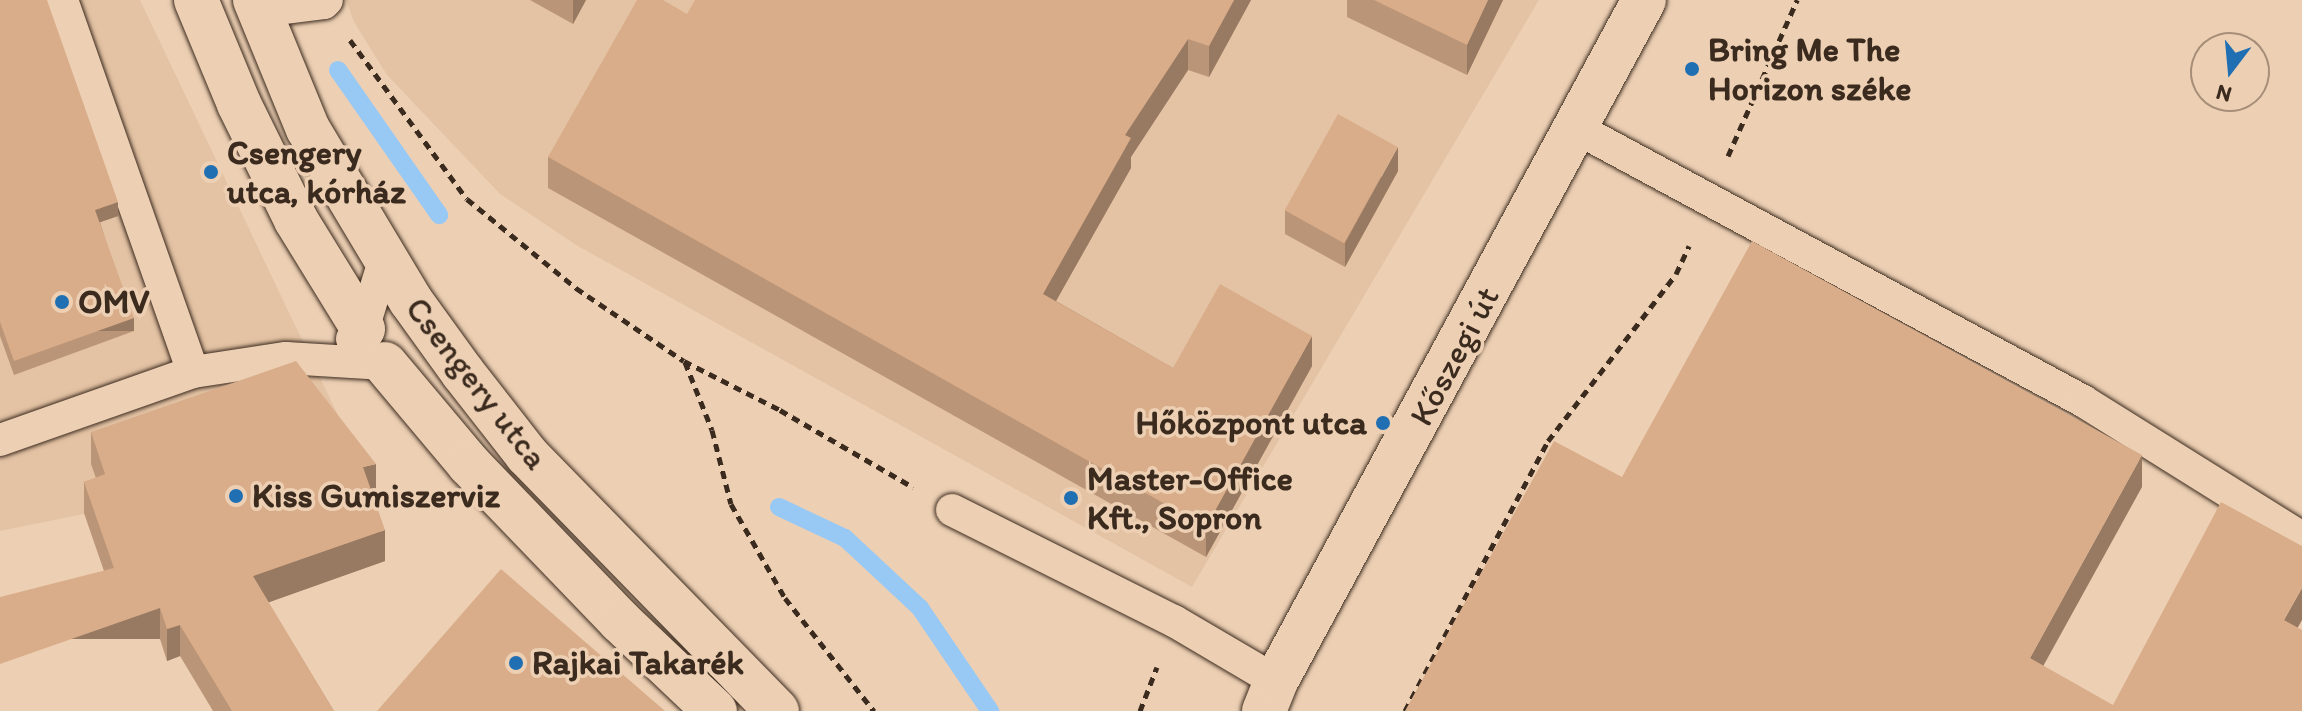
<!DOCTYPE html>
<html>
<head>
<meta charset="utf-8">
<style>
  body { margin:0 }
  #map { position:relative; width:2302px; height:711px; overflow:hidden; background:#edd0b4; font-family:Itim,sans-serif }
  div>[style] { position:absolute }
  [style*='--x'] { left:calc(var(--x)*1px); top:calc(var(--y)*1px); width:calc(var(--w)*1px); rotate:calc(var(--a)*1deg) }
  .built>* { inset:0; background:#e4c3a4 }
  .stream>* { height:18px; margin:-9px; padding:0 9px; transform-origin:9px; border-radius:9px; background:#98c9f5 }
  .path>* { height:5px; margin-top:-2.5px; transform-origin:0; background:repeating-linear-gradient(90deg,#3b2a1e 0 8px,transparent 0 14px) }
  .roads { filter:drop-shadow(0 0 2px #3b2a1e) drop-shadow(0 0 2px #3b2a1e) }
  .service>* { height:32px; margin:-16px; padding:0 16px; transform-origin:16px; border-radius:16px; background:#edd0b4 }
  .secondary>* { height:44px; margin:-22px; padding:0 22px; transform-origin:22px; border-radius:22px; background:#edd0b4 }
  .wall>* { inset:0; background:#bb9577 }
  .shaded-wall>* { inset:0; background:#987961; transform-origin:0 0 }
  .building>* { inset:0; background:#d9ad8a; transform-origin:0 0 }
  .dots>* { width:22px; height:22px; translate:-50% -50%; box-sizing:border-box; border:4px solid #edd0b4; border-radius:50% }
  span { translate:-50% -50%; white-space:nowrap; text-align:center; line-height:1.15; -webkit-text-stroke:7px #edd0b4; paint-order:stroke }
  .poi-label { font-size:34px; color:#3b2a1e; font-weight:700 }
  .left { translate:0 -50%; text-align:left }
  .right { translate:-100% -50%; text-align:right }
  .street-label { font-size:34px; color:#3b2a1e }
  .north { position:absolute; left:2190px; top:32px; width:80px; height:80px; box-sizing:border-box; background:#edd0b4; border:2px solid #a68e78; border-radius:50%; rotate:196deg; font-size:22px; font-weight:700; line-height:32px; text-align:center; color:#3b2a1e }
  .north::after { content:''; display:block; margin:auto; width:28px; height:36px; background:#1f6fb2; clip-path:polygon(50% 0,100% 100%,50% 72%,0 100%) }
</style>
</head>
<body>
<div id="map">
  <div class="built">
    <i style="clip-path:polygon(0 0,140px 0,376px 495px,114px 599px,84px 514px,0 531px)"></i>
    <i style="clip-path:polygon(346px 0,1539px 0,1192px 587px,576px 245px,500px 194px,387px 75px,354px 22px)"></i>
  </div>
  <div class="stream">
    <i style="--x:338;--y:70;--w:177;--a:55.1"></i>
    <i style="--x:779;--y:507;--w:73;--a:25.2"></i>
    <i style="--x:845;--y:538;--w:103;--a:43"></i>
    <i style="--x:920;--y:608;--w:125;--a:55.8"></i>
  </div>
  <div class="path">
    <i style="--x:350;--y:40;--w:197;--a:53.7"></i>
    <i style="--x:467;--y:199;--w:141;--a:39.2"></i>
    <i style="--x:576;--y:288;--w:130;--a:34.1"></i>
    <i style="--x:684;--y:361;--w:108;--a:27"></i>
    <i style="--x:780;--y:410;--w:154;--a:30.1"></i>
    <i style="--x:1728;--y:156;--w:171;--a:-66.1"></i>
    <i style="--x:685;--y:362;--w:73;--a:68.3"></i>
    <i style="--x:712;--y:430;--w:76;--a:75.6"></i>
    <i style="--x:731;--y:504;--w:108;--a:60.1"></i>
    <i style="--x:785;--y:598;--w:144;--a:51.8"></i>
    <i style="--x:1140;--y:711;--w:47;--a:-68.9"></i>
    <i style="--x:1405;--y:711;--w:306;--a:-62.1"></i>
    <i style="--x:1548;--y:441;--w:210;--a:-52.5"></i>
    <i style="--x:1676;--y:274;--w:31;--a:-65"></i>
  </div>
  <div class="roads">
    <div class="service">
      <i style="--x:62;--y:0;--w:394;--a:70.6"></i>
      <i style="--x:260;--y:11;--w:64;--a:-7.1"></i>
      <i style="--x:324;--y:3;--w:4;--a:-45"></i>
      <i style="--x:1576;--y:128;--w:576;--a:28.3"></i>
      <i style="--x:2083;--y:401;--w:258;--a:32"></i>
      <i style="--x:352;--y:339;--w:15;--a:-42"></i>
      <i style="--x:363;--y:329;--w:74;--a:-72.8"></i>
      <i style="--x:0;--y:440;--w:205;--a:-19.4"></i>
      <i style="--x:193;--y:372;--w:94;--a:-8.6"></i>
      <i style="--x:286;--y:358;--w:99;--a:3.5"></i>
      <i style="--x:952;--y:510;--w:248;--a:26.6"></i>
      <i style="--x:1174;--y:621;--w:118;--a:30.5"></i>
    </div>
    <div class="secondary">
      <i style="--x:196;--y:0;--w:113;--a:67.5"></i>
      <i style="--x:239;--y:104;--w:129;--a:63.8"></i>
      <i style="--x:296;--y:220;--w:128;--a:58.4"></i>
      <i style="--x:255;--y:0;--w:139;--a:67.7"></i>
      <i style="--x:308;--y:129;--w:200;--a:59.1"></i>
      <i style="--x:411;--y:301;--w:89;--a:54.2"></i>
      <i style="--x:463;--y:373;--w:104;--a:52"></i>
      <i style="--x:527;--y:455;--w:358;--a:45.7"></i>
      <i style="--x:385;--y:364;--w:131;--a:50"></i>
      <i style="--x:469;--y:464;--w:218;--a:46.1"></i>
      <i style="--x:620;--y:621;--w:131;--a:43.5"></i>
      <i style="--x:1264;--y:711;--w:32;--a:-68"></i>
      <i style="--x:1276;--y:681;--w:774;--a:-61.61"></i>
    </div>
  </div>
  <div class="wall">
    <i style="clip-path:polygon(0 0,118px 216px,100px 222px,134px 331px,14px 375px,0 336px)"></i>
    <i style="clip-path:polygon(530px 0,586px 0,573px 24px)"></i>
    <i style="clip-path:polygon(1251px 0,1209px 77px,1188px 70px,1131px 157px,1131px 168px,1056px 301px,1173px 368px,1312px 366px,1206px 557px,548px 188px,548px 157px,687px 14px)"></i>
    <i style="clip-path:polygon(1347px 0,1503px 0,1467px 75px,1347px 17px)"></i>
    <i style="clip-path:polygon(1398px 171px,1345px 267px,1285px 234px,1285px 210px)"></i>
    <i style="clip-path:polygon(91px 432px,376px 495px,373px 496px,385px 561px,268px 602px,334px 711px,213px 711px,180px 656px,167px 661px,160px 639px,104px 571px,84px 513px,84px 482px,96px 478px,91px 464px)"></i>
  </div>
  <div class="shaded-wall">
    <i style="clip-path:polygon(573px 0,586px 0,573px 24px)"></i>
    <i style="clip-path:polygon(1234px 0,1251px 0,1209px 77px,1209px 46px)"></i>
    <i style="clip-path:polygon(1488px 0,1503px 0,1467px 75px,1467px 45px)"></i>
    <i style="clip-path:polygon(1188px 39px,1188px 70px,1131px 157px,1131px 168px,1043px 324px,1043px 294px,1125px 135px)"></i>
    <i style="clip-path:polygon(1398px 147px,1398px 171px,1345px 267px,1345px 243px)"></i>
    <i style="clip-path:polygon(118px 202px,118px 216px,95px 224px,95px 210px)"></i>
    <i style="left:134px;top:318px;width:13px;height:127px;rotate:90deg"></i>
    <i style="clip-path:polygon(1312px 336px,1312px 366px,1206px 557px,1206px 527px)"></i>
    <i style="clip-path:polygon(2142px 455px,2142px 487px,2030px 690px,2030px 658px)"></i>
    <i style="clip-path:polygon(376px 464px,376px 495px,363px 498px,363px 467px)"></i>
    <i style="clip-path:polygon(385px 530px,385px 561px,253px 608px,253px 576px)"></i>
    <i style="clip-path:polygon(2302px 588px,2302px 620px,2284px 652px,2284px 620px)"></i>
    <i style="left:160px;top:608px;width:31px;height:170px;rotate:90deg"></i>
    <i style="clip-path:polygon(180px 625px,180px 656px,167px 661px,167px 629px)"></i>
  </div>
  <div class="building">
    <i style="clip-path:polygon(0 0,47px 0,118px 202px,95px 210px,134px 318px,14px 361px,0 322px)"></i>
    <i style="clip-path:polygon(637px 0,663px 0,687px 14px,695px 0,1234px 0,1209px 46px,1188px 39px,1125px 135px,1131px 138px,1043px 294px,1173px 368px,1220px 284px,1312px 336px,1206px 527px,548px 157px)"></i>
    <i style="clip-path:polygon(1374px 0,1488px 0,1467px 45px)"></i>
    <i style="left:1338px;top:114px;width:68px;height:110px;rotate:29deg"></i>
    <i style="clip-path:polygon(1752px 241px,2142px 455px,2030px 658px,2113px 705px,2221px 502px,2302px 546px,2302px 588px,2284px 620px,2302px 630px,2302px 711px,1405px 711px,1554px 441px,1622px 477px)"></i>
    <i style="clip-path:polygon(296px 361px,376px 464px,363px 467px,385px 530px,253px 576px,334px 711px,232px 711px,180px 625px,167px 629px,160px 608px,0 664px,0 597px,114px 568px,84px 482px,105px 474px,91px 432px)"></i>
    <i style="clip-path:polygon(501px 569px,665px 711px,377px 711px)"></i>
  </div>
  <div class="dots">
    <i style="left:1692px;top:69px;background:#1f6fb2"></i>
    <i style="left:211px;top:172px;background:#1f6fb2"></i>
    <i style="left:62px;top:302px;background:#1f6fb2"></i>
    <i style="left:1383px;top:423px;background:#1f6fb2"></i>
    <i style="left:236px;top:496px;background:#1f6fb2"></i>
    <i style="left:1071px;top:498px;background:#1f6fb2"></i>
    <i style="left:516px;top:663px;background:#1f6fb2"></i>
  </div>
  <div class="poi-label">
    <span class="left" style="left:1708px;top:69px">Bring Me The<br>Horizon széke</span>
    <span class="left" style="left:227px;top:172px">Csengery<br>utca, kórház</span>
    <span class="left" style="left:78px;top:302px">OMV</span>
    <span class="right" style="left:1367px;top:423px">Hőközpont utca</span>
    <span class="left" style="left:1087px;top:498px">Master-Office<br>Kft., Sopron</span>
    <span class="left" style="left:252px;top:496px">Kiss Gumiszerviz</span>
    <span class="left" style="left:532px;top:663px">Rajkai Takarék</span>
  </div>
  <div class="street-label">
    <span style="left:1454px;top:356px;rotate:-62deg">Kőszegi út</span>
    <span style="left:477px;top:383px;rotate:52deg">Csengery utca</span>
  </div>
  <div class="north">N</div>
</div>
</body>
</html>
